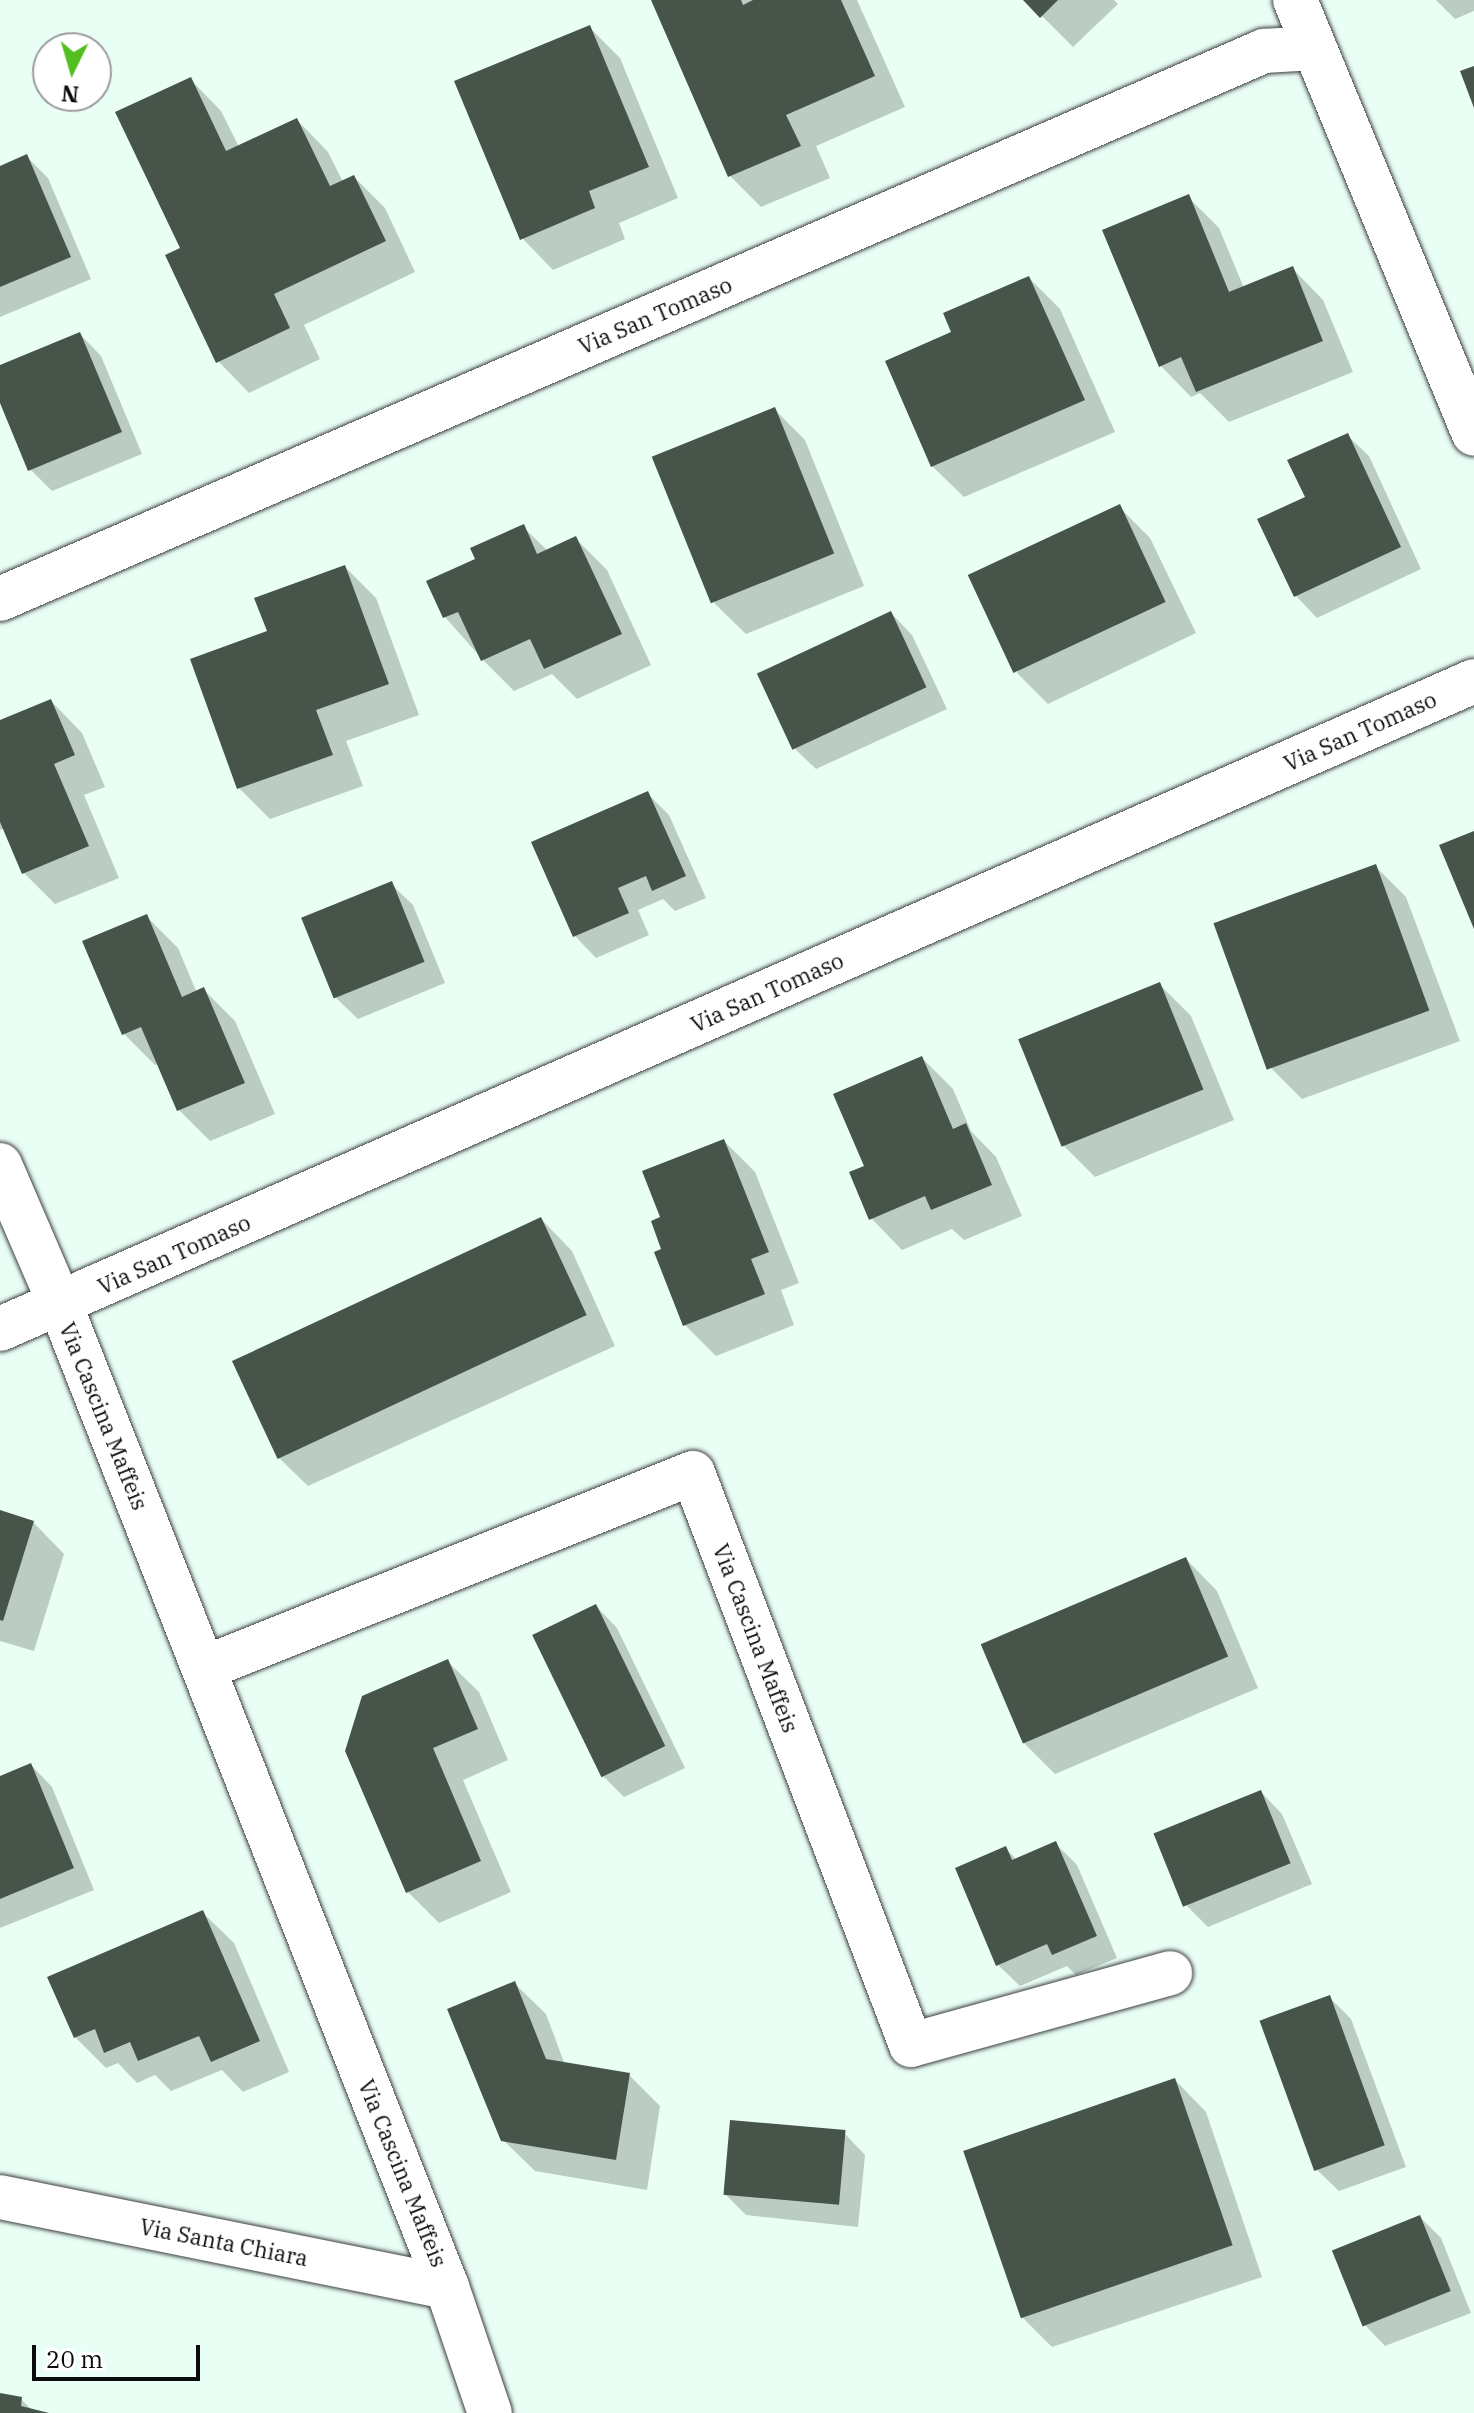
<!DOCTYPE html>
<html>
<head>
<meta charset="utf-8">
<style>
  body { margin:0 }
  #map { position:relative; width:1474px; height:2413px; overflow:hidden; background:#e9fff5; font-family:"IBM Plex Serif",serif }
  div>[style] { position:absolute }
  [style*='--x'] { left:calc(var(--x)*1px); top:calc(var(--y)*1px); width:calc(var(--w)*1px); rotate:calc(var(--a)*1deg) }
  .shadow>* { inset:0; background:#0003 }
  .building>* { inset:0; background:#475449; transform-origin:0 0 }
  .roads { filter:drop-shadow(0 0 2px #3e3e3e) drop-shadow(0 0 2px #3e3e3e) }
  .street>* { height:44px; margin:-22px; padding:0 22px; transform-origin:22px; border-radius:22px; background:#fff }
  span { translate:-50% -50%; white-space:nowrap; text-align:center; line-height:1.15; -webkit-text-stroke:8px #fff; paint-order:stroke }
  .street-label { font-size:22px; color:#0b0b0b }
  .north { position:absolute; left:32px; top:32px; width:80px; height:80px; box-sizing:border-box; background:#fff; border:2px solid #9d9d9d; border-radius:50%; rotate:185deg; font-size:22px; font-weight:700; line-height:32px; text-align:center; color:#0b0b0b }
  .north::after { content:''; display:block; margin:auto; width:28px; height:36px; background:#53bf1f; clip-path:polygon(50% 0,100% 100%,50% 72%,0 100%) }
  .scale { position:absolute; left:32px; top:2345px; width:168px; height:36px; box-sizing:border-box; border:4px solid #0b0b0b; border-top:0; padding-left:10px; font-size:24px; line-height:28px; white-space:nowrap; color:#0b0b0b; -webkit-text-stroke:6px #fff; paint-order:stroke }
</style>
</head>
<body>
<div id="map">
  <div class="shadow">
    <i style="clip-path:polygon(653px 0,857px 0,905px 107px,816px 146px,830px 178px,761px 207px,730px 176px)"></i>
    <i style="clip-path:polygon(1026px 0,1114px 0,1118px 4px,1073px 47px)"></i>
    <i style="clip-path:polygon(1436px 0,1474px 0,1474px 11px,1455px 19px)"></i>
    <i style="clip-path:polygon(589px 27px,620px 58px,678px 198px,619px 223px,625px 239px,553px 270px,522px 238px)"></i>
    <i style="clip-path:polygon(190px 79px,221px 111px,239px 147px,297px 120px,328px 152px,343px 182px,354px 177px,385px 208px,415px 272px,304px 325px,320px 359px,249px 393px,218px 361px,182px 249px)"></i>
    <i style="clip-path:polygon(27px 157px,48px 178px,91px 279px,0 317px,0 168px)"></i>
    <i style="clip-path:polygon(1188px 197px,1219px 228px,1244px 288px,1292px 268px,1323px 300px,1353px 372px,1229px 422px,1200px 393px,1191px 397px,1160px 365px)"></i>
    <i style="clip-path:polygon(1029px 278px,1060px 309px,1115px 432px,964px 497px,932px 466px,954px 333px)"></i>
    <i style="clip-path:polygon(80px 334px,101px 356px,142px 454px,52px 491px,30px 469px,0 398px,0 367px)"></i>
    <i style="clip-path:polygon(774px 409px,805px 440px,864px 586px,746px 634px,714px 603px)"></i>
    <i style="clip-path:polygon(1347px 435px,1369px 456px,1421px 569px,1317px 618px,1296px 596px,1307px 498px)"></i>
    <i style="clip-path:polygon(1119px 507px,1150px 538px,1196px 633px,1048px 704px,1017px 673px)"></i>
    <i style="clip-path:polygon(523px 527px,548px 551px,576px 539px,607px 570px,651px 665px,577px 699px,552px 674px,514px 691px,483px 660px,445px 617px)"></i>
    <i style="clip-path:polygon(345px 567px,376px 598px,419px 715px,346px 741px,363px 786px,270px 819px,239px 788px,269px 632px)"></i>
    <i style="clip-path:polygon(891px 613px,912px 635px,947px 709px,816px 769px,794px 748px)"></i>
    <i style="clip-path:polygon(51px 701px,82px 733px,105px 787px,84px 795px,119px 878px,55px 904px,24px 873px,5px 828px,0 830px,0 723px)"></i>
    <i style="clip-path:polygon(648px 794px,669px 815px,706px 898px,675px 911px,663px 899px,638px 910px,649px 935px,596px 958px,575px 936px,534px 843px)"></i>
    <i style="clip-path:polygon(1375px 866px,1406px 897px,1460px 1041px,1302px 1099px,1271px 1068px)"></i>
    <i style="clip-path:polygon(391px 884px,413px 905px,445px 983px,358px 1019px,336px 998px)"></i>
    <i style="clip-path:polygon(146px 916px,178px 948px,197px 993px,204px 990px,235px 1021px,275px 1114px,210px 1141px,179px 1110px,159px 1064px,155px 1065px,124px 1034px)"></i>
    <i style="clip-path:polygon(1160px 985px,1191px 1016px,1234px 1120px,1095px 1177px,1064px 1146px)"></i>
    <i style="clip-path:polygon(922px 1058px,953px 1089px,971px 1131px,996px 1157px,1022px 1216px,964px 1240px,952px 1229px,902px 1250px,871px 1218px,866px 1167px)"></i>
    <i style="clip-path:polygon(724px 1141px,755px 1172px,799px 1283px,781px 1290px,794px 1325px,716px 1356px,685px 1325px,664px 1250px,663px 1218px)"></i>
    <i style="clip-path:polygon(541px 1219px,572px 1251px,615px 1346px,308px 1486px,276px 1455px)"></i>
    <i style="clip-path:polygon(0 1512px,33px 1522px,64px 1554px,34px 1651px,0 1641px)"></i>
    <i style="clip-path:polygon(1186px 1559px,1217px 1591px,1258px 1688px,1055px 1774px,1024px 1743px)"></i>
    <i style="clip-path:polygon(596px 1606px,617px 1628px,685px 1768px,624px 1797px,603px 1776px)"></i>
    <i style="clip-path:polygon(447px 1661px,479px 1692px,508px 1760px,463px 1780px,511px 1892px,439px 1923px,408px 1892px)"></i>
    <i style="clip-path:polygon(31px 1765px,52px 1787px,94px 1890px,0 1928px,0 1778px)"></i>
    <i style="clip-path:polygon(1261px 1792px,1282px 1814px,1312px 1884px,1208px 1927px,1187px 1906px)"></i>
    <i style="clip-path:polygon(1056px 1844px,1077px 1865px,1117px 1958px,1076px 1975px,1067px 1966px,1020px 1986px,998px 1965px,1006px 1849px,1017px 1860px)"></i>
    <i style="clip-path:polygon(202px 1912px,234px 1943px,289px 2072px,243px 2092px,222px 2070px,171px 2091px,155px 2075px,137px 2083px,118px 2063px,106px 2068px,75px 2037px)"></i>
    <i style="clip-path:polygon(514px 1983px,546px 2014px,565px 2065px,629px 2075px,660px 2106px,647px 2190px,535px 2171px,503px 2140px)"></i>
    <i style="clip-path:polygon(1330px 1998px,1351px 2019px,1406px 2167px,1339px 2191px,1317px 2170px)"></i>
    <i style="clip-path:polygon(1175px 2080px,1206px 2112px,1262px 2277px,1052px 2347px,1021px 2316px)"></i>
    <i style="clip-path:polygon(844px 2133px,865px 2155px,858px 2227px,746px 2215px,725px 2194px)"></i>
    <i style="clip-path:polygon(1420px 2217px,1441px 2238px,1471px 2313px,1385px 2346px,1364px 2324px)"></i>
    <i style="clip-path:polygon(0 2395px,21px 2399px,33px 2411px,46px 2413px,0 2413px)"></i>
  </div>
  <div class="building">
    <i style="clip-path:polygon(651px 0,741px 0,743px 5px,753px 0,841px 0,875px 76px,786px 115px,801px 146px,728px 177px)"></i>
    <i style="clip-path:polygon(1023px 0,1058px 0,1040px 18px)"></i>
    <i style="clip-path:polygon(590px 25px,649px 167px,589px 191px,595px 208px,520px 240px,454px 81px)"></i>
    <i style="clip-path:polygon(1474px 66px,1474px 108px,1460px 71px)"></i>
    <i style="clip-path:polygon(191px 77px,226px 151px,297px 118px,330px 186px,354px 175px,386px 241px,274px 294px,290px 328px,216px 363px,165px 255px,180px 248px,115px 112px)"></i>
    <i style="clip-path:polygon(27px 154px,71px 257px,0 287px,0 166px)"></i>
    <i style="clip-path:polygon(1189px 194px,1229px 292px,1293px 266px,1323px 341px,1196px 392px,1181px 357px,1159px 367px,1102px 230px)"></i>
    <i style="clip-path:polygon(1029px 276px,1085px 400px,931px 467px,885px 361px,951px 332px,943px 313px)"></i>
    <i style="clip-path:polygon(80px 332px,122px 432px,28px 471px,0 403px,0 365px)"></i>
    <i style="left:775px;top:407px;width:158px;height:133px;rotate:68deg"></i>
    <i style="clip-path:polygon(1348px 433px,1401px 547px,1294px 597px,1257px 519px,1305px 497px,1287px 460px)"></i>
    <i style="left:1120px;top:504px;width:108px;height:168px;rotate:65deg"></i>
    <i style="clip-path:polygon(524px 524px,537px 554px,576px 536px,622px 634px,544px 669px,530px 639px,481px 661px,458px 612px,443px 618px,426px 581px,475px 559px,470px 548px)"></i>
    <i style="clip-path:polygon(345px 565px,389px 684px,316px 710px,333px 755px,237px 789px,190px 659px,267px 631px,254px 598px)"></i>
    <i style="left:891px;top:611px;width:84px;height:148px;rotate:65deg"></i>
    <i style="clip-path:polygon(51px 699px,75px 755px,54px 764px,89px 846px,22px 874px,0 822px,0 720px)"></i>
    <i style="clip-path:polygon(648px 791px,686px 876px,652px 891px,646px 876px,618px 888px,629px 913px,573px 937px,531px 842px)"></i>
    <i style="clip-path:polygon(1474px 831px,1474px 929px,1439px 845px)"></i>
    <i style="left:1376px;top:864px;width:156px;height:173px;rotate:70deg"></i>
    <i style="left:392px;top:881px;width:87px;height:98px;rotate:68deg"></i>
    <i style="clip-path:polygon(147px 914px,182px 997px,204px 987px,245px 1083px,177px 1111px,141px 1027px,122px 1035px,82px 941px)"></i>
    <i style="left:1160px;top:982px;width:116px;height:153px;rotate:68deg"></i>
    <i style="clip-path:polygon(922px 1056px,953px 1129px,966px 1123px,992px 1185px,931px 1210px,925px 1196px,869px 1220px,849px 1172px,864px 1166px,833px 1094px)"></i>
    <i style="clip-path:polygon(724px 1139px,769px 1252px,751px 1259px,765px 1294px,683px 1326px,654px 1252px,661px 1249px,651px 1221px,660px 1217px,642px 1171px)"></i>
    <i style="left:541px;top:1217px;width:108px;height:341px;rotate:65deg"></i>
    <i style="clip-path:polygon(0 1510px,34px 1521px,3px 1621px,0 1620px)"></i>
    <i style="left:1186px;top:1557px;width:108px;height:223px;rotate:67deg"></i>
    <i style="left:596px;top:1604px;width:158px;height:71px;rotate:64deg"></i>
    <i style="clip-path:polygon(448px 1659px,478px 1729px,433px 1748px,481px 1861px,406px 1893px,345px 1751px,362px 1696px)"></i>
    <i style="clip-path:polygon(31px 1763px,74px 1868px,0 1899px,0 1776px)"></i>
    <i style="left:1261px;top:1790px;width:79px;height:116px;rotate:68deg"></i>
    <i style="clip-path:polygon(1056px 1841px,1097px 1936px,1052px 1955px,1047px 1944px,996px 1966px,955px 1868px,1006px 1846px,1012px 1860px)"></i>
    <i style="clip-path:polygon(203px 1910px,260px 2041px,211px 2062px,199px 2036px,138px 2061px,130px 2042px,104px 2053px,95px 2029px,74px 2038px,47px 1977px)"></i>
    <i style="clip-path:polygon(515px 1981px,546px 2059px,630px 2073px,616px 2160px,501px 2141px,447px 2009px)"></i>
    <i style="left:1330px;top:1995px;width:160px;height:75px;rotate:70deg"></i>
    <i style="left:1175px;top:2078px;width:177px;height:224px;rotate:71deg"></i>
    <i style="left:730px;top:2120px;width:116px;height:75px;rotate:5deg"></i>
    <i style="left:1420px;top:2215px;width:82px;height:95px;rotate:68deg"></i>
    <i style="clip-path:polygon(0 2393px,22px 2397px,21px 2406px,49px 2413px,0 2413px)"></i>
  </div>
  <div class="roads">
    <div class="street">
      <i style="--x:1295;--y:0;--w:469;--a:67.6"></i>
      <i style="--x:0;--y:599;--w:1378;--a:-23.44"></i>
      <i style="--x:1264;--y:51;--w:50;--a:-3.4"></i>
      <i style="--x:0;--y:1165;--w:151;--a:66.7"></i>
      <i style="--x:60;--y:1304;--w:1056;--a:68.51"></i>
      <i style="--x:447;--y:2287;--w:133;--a:71.2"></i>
      <i style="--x:0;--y:1329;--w:1610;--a:-23.73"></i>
      <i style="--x:204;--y:1668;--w:526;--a:-21.74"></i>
      <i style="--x:693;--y:1473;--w:612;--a:69.14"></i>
      <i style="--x:911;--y:2045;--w:269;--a:-15.5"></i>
      <i style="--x:0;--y:2197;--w:456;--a:11.4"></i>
    </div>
  </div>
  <div class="street-label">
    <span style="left:655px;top:315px;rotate:-23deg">Via San Tomaso</span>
    <span style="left:1360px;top:731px;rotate:-24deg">Via San Tomaso</span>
    <span style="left:767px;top:992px;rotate:-24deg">Via San Tomaso</span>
    <span style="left:174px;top:1254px;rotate:-24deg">Via San Tomaso</span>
    <span style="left:104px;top:1416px;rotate:68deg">Via Cascina Maffeis</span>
    <span style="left:756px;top:1638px;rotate:69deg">Via Cascina Maffeis</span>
    <span style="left:403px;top:2173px;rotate:68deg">Via Cascina Maffeis</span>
    <span style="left:224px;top:2242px;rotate:11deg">Via Santa Chiara</span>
  </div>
  <div class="north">N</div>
  <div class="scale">20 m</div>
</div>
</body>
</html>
